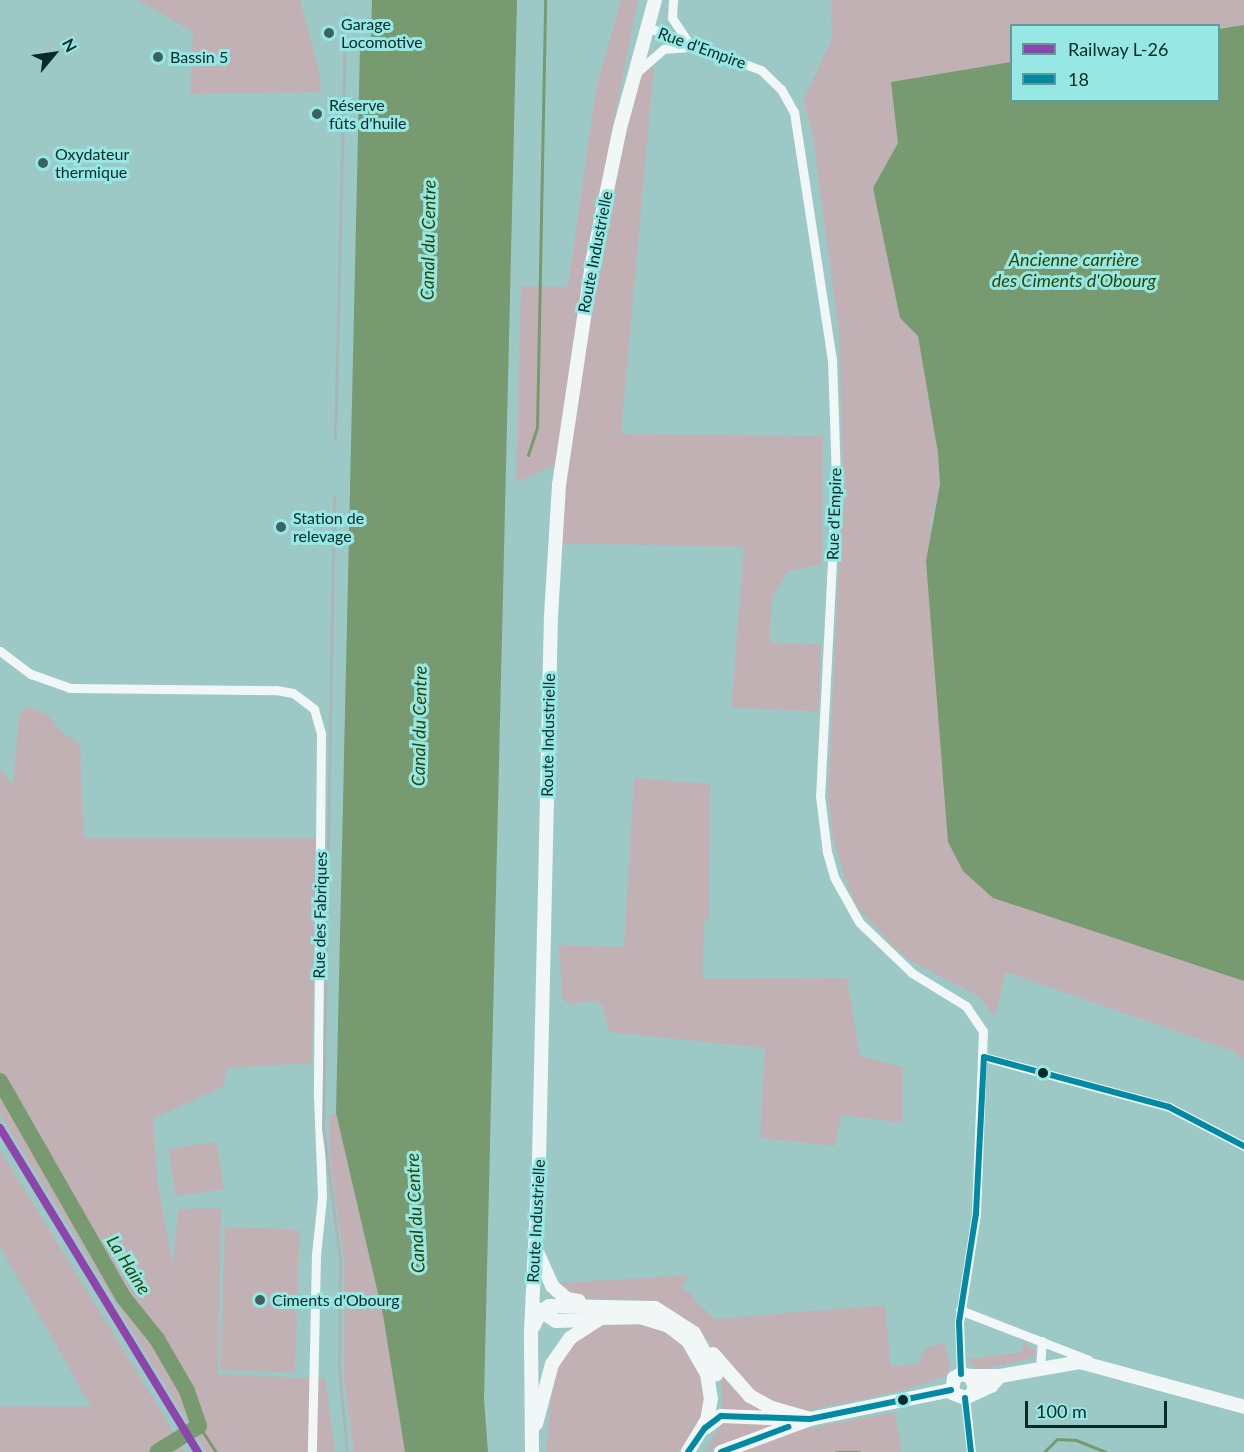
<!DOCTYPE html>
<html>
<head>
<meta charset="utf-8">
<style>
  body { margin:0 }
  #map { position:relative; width:1244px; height:1452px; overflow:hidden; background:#9cc9c6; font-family:Lato,sans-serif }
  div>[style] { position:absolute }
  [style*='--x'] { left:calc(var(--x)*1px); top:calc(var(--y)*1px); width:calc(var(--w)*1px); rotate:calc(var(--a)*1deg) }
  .green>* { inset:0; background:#c1b1b4; transform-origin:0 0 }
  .water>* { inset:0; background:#779a71 }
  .stream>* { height:3px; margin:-1.5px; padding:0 1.5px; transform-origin:1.5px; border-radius:1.5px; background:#779a71 }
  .river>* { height:16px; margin:-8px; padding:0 8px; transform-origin:8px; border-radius:8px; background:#779a71 }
  .street>* { height:9px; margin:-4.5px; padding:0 4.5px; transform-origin:4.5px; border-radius:4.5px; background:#f0f7f6 }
  .secondary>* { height:14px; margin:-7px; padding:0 7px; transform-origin:7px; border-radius:7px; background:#f0f7f6 }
  .rail>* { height:3px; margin:-1.5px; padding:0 1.5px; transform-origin:1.5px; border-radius:1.5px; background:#aab6b5 }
  .bus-1>* { height:6px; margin:-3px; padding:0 3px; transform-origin:3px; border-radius:3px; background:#028aa5 }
  .rail-1>* { height:8px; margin:-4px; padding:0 4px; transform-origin:4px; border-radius:4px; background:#8e44ad }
  .dots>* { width:16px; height:16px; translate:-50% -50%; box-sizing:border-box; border:3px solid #97e8e4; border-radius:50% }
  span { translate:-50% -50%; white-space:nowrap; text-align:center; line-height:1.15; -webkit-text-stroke:6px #97e8e4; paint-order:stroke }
  .poi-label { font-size:16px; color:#072b29 }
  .left { translate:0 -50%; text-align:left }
  .street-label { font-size:16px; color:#072b29 }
  .water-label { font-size:18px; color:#284602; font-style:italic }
  .legend { position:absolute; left:1010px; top:24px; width:210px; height:78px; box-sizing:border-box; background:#97e8e4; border:2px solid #5d9c99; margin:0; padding:8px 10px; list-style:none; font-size:18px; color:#072b29 }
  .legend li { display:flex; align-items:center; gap:12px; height:30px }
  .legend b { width:30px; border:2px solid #5d9c99 }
  .north { position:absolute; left:24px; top:24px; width:60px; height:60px; -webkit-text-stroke:4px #97e8e4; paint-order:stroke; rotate:61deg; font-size:16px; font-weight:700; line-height:24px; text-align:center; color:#072b29 }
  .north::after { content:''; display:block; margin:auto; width:21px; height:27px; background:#072b29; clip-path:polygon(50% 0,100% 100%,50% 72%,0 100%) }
  .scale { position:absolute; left:1025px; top:1401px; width:142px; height:27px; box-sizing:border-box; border:3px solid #072b29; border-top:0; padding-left:8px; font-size:18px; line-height:21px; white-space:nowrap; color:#072b29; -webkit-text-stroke:4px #97e8e4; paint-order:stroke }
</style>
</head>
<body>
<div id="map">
  <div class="green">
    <i style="clip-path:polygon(137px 0,300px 0,319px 70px,321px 92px,190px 94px,193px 32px)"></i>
    <i style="clip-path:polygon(621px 0,638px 0,581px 287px,587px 288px,634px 74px,654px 67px,621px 434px,823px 436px,822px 564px,788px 571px,772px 598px,770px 643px,821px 644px,819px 712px,731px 707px,744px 547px,554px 543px,561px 463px,516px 482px,521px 286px,568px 287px,596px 88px)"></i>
    <i style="clip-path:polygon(831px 0,1244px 0,1244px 25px,1219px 29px,1218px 26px,1012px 26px,1011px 62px,891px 82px,898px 143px,873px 188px,903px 321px,918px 336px,938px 453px,940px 484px,930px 527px,993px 898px,1244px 981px,1244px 1060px,1233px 1051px,1006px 972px,995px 1017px,977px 995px,909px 960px,892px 945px,857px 907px,845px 878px,833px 838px,828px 797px,843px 469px,839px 333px,812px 130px,803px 101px,832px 39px)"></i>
    <i style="clip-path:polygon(28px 707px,47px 714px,62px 732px,80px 744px,84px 838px,316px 838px,312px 1063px,227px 1068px,224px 1086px,153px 1119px,158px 1184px,173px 1265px,178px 1209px,221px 1208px,218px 1374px,326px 1379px,335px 1452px,206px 1452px,0 1114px,0 769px,13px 786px,19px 715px)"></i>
    <i style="clip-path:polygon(634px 778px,710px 784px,709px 919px,704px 920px,703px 979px,847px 978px,860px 1056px,903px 1067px,903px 1123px,841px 1115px,835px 1146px,760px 1138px,765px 1048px,609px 1032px,602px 1005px,592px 1001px,570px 1004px,562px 999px,559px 945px,624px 947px)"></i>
    <i style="clip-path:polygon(336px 1113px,383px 1315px,405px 1452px,354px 1452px,344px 1380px,344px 1260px,330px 1160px,329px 1115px)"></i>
    <i style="left:217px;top:1142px;width:48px;height:49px;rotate:82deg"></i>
    <i style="clip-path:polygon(0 1150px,158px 1406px,185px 1452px,0 1452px,0 1406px,91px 1407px,0 1247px)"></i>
    <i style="left:225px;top:1227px;width:75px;height:143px;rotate:2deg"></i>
    <i style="clip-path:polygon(690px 1275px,682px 1286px,714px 1319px,885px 1305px,891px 1366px,917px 1364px,927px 1347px,945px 1343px,950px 1367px,946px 1376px,908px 1389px,807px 1411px,763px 1400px,727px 1366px,694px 1325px,667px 1307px,640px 1300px,577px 1298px,558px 1283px)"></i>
    <i style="clip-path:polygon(634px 1319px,677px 1336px,704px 1374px,705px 1408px,693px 1441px,677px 1452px,546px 1452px,554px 1369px,561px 1355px,599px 1322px)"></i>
    <i style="clip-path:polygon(1024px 1342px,1036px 1351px,1032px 1358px,984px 1369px,975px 1368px,967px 1359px,1021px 1352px)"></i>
    <i style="clip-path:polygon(721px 1368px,772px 1412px,722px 1410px)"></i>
    <i style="clip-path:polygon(895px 1412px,902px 1452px,728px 1452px,775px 1435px)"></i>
    <i style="clip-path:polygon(724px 1420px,780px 1425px,704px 1452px)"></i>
  </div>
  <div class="water">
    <i style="clip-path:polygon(372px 0,517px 0,484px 1399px,488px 1452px,405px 1452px,383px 1315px,336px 1113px,360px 45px,371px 45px)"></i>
    <i style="clip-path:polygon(1244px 25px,1244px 981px,993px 898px,963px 871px,948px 842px,926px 561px,940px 484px,938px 453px,918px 336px,900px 318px,873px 188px,898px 143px,891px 82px,1011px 62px,1012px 100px,1218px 100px,1219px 29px)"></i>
  </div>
  <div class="stream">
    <i style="--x:528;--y:455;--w:29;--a:-72"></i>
    <i style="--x:537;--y:427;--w:427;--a:-88.9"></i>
    <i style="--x:199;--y:1426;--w:31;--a:57"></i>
    <i style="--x:836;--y:1452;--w:23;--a:0"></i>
    <i style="--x:1044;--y:1452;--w:18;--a:-45"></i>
    <i style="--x:1057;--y:1439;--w:19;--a:3"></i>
    <i style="--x:1076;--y:1440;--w:32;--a:22"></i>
  </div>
  <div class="river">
    <i style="--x:0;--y:1081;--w:250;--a:60.3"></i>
    <i style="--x:124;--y:1298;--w:53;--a:51.2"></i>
    <i style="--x:157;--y:1339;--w:60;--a:60"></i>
    <i style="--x:187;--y:1391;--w:37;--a:71"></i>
    <i style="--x:199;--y:1426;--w:49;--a:148.2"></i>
  </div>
  <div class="street">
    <i style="--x:673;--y:0;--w:18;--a:93"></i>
    <i style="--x:672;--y:18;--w:29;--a:56"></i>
    <i style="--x:647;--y:27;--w:122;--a:20.7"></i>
    <i style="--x:761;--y:70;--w:28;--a:44"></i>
    <i style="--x:781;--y:89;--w:26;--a:61"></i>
    <i style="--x:794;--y:112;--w:250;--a:81.3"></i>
    <i style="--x:832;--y:359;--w:123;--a:88.1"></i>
    <i style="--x:836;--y:482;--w:314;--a:92.9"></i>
    <i style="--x:820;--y:796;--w:56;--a:82.9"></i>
    <i style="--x:827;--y:852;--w:26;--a:74"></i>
    <i style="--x:834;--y:877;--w:51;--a:60.9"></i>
    <i style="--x:859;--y:922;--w:74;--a:43.9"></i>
    <i style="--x:912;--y:973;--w:63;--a:31.4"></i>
    <i style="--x:966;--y:1006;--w:30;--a:56"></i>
    <i style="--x:983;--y:1031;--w:183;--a:92.2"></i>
    <i style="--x:976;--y:1214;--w:109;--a:98.9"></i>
    <i style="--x:959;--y:1322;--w:52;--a:87.8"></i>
    <i style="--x:636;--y:73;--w:37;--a:-41"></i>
    <i style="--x:664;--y:49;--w:24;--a:-5"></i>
    <i style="--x:0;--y:651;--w:39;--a:37"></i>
    <i style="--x:31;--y:674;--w:41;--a:19.7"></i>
    <i style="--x:70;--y:688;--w:206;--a:0.6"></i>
    <i style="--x:276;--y:690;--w:17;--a:10"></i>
    <i style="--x:293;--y:693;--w:26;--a:37"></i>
    <i style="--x:314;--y:709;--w:26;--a:74"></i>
    <i style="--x:321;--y:734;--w:362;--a:90.5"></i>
    <i style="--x:318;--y:1096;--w:101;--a:87.7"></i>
    <i style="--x:322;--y:1197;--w:58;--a:95.9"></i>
    <i style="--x:316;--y:1255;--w:197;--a:91.2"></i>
    <i style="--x:984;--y:1057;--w:192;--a:15.1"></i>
    <i style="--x:1169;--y:1107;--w:85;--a:27.5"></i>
    <i style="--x:960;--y:1310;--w:138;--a:21.2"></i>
    <i style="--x:1040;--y:1368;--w:27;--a:-86"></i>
    <i style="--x:965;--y:1398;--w:54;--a:83.7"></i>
  </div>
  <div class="secondary">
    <i style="--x:538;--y:1254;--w:35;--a:66"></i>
    <i style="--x:552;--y:1286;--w:20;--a:41"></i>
    <i style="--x:567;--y:1299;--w:12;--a:9"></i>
    <i style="--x:536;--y:1308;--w:24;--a:33"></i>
    <i style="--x:556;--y:1321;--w:37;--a:-2"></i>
    <i style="--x:533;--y:1327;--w:16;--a:-63"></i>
    <i style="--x:540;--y:1313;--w:11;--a:-38"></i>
    <i style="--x:549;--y:1306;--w:106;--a:1.1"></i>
    <i style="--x:655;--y:1308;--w:46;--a:32.7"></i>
    <i style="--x:694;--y:1333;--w:47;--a:61.8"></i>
    <i style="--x:713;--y:1354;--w:56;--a:48.6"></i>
    <i style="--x:750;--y:1396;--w:25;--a:29"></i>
    <i style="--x:772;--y:1408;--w:40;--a:16"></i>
    <i style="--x:970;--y:1376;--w:30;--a:0"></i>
    <i style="--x:972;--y:1394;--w:8;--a:-67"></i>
    <i style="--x:975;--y:1387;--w:12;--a:-114"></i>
    <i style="--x:970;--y:1376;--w:9;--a:-167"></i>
    <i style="--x:961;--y:1374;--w:8;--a:150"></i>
    <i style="--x:954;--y:1378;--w:15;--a:98"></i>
    <i style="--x:952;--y:1393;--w:14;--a:21"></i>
    <i style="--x:965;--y:1398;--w:29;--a:-25"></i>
    <i style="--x:991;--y:1386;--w:13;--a:-48"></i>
    <i style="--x:1000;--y:1376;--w:81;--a:-9.9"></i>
    <i style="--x:1080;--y:1362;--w:170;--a:15.3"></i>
    <i style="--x:536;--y:1424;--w:62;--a:-75.1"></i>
    <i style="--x:552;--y:1364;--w:32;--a:-55"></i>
    <i style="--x:570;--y:1338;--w:37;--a:-33"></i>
    <i style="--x:601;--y:1318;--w:39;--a:-1"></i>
    <i style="--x:640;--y:1317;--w:28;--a:17"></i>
    <i style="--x:667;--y:1325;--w:26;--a:37"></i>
    <i style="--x:688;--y:1341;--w:38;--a:60"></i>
    <i style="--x:707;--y:1374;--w:24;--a:81"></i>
    <i style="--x:711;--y:1398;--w:22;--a:100"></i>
    <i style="--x:707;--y:1420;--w:37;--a:121"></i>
    <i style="--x:705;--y:1428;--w:20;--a:-37"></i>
    <i style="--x:721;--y:1416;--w:72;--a:2.4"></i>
    <i style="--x:532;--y:1452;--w:120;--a:-90.5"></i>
    <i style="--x:531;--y:1332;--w:172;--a:-87.3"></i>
    <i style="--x:539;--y:1160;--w:544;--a:-88.74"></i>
    <i style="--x:551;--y:616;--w:131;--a:-86.5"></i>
    <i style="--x:559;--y:485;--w:224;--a:-81.5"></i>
    <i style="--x:592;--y:263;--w:138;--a:-78.3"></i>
    <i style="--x:620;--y:128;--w:133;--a:-74.7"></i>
    <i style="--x:721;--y:1452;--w:95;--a:-20.3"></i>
    <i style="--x:810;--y:1419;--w:144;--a:-11.6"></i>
  </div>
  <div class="rail">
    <i style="--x:335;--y:438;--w:424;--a:-88.6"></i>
    <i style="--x:334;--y:496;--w:632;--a:91"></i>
    <i style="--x:323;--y:1128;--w:132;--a:82.6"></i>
    <i style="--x:340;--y:1259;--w:110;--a:90.5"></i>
    <i style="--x:339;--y:1369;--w:83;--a:84.5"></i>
  </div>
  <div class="bus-1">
    <i style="--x:984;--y:1057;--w:192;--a:15.1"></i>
    <i style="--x:1169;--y:1107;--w:85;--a:27.5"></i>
    <i style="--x:961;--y:1374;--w:52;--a:-92.2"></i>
    <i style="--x:959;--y:1322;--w:109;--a:-81.1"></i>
    <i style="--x:976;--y:1214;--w:157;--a:-87.1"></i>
    <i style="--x:965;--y:1398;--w:54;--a:83.7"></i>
    <i style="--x:688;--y:1452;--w:29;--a:-55"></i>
    <i style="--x:705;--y:1428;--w:20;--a:-37"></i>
    <i style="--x:721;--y:1416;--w:89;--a:1.9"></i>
    <i style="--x:810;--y:1419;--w:144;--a:-11.6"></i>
    <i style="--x:721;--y:1452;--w:72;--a:-20.5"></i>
  </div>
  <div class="rail-1">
    <i style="--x:0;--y:1128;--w:380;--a:58.6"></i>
  </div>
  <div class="dots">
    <i style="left:329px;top:33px;background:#3b6260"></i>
    <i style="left:158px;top:57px;background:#3b6260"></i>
    <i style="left:317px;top:114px;background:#3b6260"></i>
    <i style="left:43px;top:163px;background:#3b6260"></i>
    <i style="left:281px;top:527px;background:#3b6260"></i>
    <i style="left:1043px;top:1073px;background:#072b29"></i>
    <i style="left:260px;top:1300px;background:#3b6260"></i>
    <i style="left:903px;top:1400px;background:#072b29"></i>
  </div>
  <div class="poi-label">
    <span class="left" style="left:341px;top:33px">Garage<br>Locomotive</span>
    <span class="left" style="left:170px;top:57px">Bassin 5</span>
    <span class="left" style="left:329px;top:114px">Réserve<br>fûts d'huile</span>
    <span class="left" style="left:55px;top:163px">Oxydateur<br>thermique</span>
    <span class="left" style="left:293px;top:527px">Station de<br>relevage</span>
    <span class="left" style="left:272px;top:1300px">Ciments d'Obourg</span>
  </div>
  <div class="street-label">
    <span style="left:702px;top:48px;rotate:20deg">Rue d'Empire</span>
    <span style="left:595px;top:252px;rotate:-79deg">Route Industrielle</span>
    <span style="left:834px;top:514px;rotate:-88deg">Rue d'Empire</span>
    <span style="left:548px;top:735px;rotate:-89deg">Route Industrielle</span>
    <span style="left:320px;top:915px;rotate:-89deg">Rue des Fabriques</span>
    <span style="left:536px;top:1221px;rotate:-87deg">Route Industrielle</span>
  </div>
  <div class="water-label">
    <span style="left:428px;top:240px;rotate:-89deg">Canal du Centre</span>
    <span style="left:1074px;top:270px">Ancienne carrière<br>des Ciments d'Obourg</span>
    <span style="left:419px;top:726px;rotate:-89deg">Canal du Centre</span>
    <span style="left:415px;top:1213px;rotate:-93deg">Canal du Centre</span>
    <span style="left:129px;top:1265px;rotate:58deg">La Haine</span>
  </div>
  <ul class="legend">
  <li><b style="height:8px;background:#8e44ad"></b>Railway L-26</li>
  <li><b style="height:8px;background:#028aa5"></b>18</li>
  </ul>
  <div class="north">N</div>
  <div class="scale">100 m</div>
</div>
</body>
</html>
